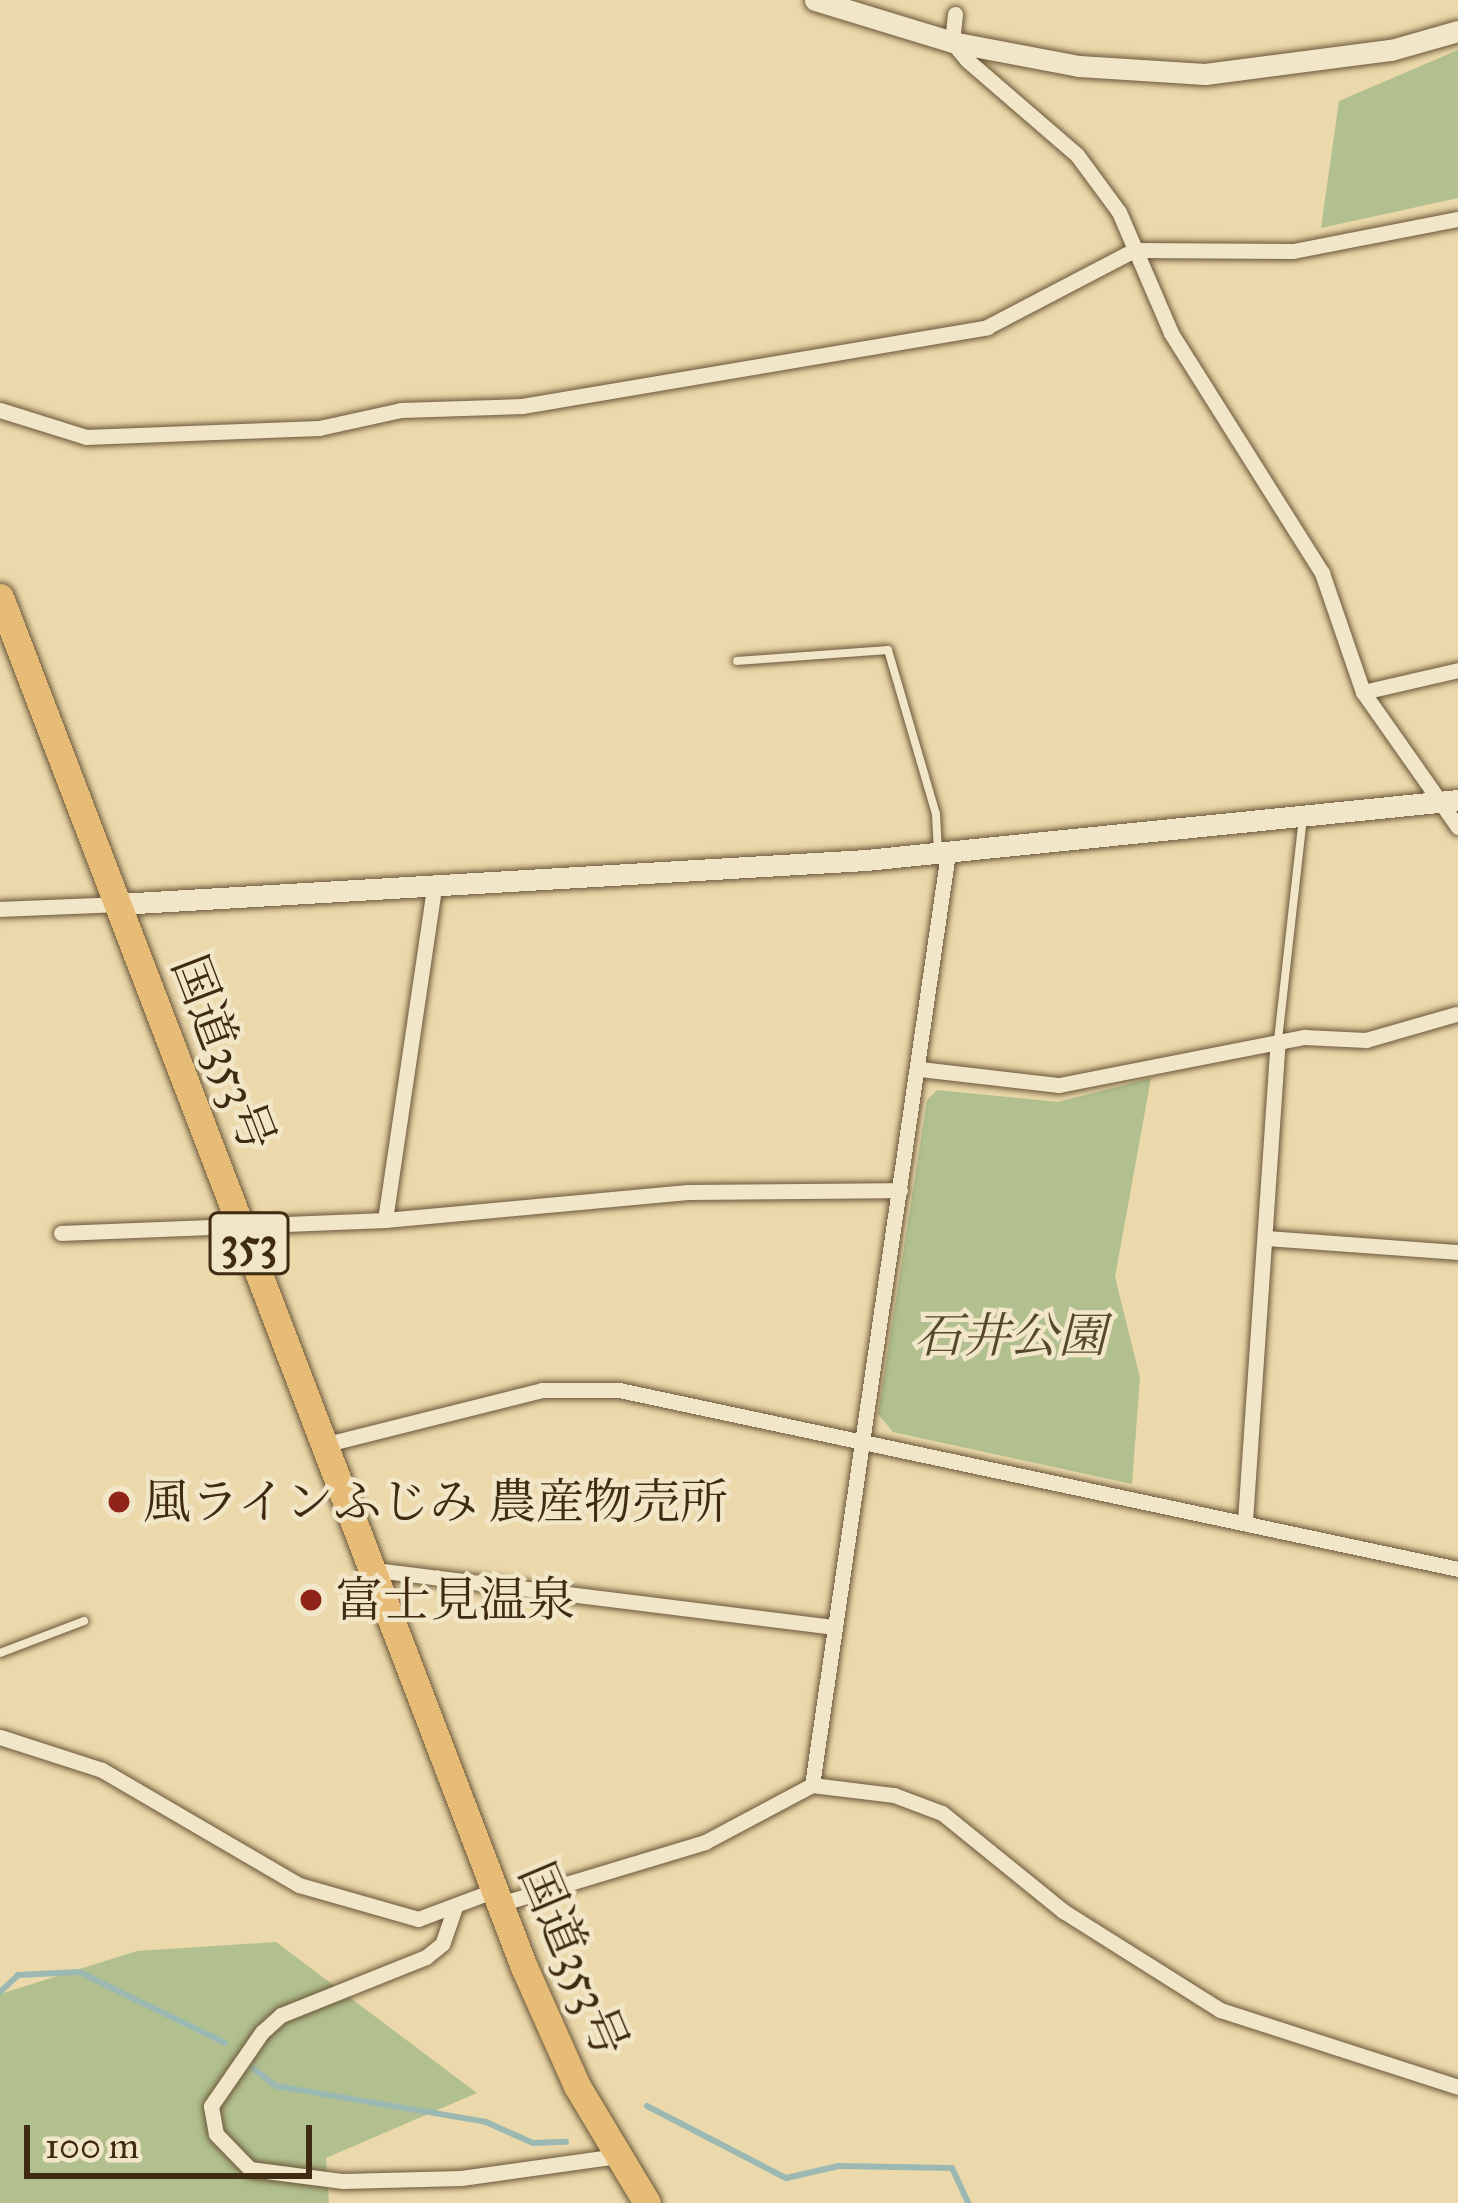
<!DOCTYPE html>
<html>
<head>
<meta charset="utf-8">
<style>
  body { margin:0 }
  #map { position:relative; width:1458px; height:2203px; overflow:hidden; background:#ebd9ab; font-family:"IM FELL Great Primer","Noto Serif JP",serif }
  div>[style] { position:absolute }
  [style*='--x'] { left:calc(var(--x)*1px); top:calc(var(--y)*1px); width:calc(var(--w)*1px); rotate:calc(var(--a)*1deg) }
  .green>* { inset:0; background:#b1c08e }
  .stream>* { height:6px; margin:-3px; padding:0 3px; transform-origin:3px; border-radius:3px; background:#9bb9b2 }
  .roads { filter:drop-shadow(0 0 3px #6a5638) drop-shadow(0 0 3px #6a5638) }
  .service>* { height:8px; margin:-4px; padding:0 4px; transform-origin:4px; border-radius:4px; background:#f2e6c8 }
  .minor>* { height:15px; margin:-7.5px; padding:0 7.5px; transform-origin:7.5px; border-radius:7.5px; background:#f2e6c8 }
  .tertiary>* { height:21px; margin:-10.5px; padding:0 10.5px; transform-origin:10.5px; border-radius:10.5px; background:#f2e6c8 }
  .trunk>* { height:27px; margin:-13.5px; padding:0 13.5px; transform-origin:13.5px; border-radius:13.5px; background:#e6bc76 }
  .dots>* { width:33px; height:33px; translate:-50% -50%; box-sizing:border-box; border:6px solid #f2e6c8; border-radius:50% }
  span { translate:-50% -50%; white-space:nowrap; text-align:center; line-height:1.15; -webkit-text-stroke:9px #f2e6c8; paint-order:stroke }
  .shield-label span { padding:3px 9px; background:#f2e6c8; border:3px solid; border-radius:9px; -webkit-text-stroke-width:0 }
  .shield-label { font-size:45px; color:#3f2b11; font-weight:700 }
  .street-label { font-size:48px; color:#3f2b11 }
  .park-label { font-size:48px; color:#56492a; font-style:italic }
  .poi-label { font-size:48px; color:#3f2b11 }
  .left { translate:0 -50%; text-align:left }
  .scale { position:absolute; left:24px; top:2125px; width:288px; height:54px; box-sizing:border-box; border:6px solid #3f2b11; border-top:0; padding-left:15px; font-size:36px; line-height:42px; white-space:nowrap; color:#3f2b11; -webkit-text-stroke:9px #f2e6c8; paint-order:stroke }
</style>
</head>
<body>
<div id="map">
  <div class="green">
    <i style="clip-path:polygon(1458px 50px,1458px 198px,1321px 228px,1339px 101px)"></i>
    <i style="clip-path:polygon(1151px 1078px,1115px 1277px,1140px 1378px,1132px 1484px,893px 1432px,878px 1414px,927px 1100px,937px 1090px,1058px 1102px)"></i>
    <i style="clip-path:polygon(276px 1942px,477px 2093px,326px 2158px,329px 2203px,0 2203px,0 1994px,137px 1951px)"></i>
  </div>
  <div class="stream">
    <i style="--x:0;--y:1992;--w:25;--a:-43"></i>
    <i style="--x:18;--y:1975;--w:61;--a:-2.8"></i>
    <i style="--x:79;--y:1972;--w:162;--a:25.9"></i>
    <i style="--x:254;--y:2069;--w:28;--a:38"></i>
    <i style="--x:276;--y:2086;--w:213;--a:9.7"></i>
    <i style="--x:486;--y:2122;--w:51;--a:24.1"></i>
    <i style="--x:533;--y:2143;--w:33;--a:-2"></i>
    <i style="--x:647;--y:2106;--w:157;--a:27.4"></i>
    <i style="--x:786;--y:2178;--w:54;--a:-12.8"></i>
    <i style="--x:839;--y:2166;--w:113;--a:1"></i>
    <i style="--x:952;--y:2168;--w:38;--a:65"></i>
  </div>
  <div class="roads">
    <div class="service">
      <i style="--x:737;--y:661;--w:151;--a:-4.2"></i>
      <i style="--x:888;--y:650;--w:171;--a:73.7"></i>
      <i style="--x:936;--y:814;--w:39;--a:87"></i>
      <i style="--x:1278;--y:1040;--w:224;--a:-83.6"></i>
      <i style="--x:0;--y:1653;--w:90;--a:-20.9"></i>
    </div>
    <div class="minor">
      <i style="--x:955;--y:14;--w:28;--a:96"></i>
      <i style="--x:952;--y:42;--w:23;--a:50"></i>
      <i style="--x:967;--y:60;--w:145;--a:40.8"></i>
      <i style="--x:1077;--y:155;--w:71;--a:53.6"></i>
      <i style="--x:1119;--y:212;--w:132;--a:66.7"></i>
      <i style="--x:1171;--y:333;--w:284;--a:57.8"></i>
      <i style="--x:1322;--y:573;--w:126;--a:71"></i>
      <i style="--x:1363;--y:692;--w:165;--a:54.9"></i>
      <i style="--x:0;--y:410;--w:90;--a:17.4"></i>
      <i style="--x:86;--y:437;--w:233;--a:-2.2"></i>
      <i style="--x:319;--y:428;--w:84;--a:-12.4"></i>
      <i style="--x:401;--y:410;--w:121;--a:-1.9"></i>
      <i style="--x:522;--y:406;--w:472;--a:-9.6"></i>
      <i style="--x:987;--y:327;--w:166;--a:-27.6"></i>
      <i style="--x:1134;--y:250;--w:159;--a:0.4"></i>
      <i style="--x:1293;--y:251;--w:168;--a:-11"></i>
      <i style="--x:1363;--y:692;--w:98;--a:-13"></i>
      <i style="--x:0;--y:909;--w:119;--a:-2.4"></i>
      <i style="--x:920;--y:1069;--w:140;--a:6.6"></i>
      <i style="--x:1059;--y:1085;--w:250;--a:-11.1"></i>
      <i style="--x:1304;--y:1037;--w:62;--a:2.8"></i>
      <i style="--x:1366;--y:1040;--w:94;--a:-16.1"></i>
      <i style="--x:385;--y:1220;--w:341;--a:-81.6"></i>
      <i style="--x:61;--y:1233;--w:324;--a:-2.3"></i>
      <i style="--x:385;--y:1220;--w:304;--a:-5.3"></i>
      <i style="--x:688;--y:1192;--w:212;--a:-0.5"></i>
      <i style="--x:1267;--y:1238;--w:192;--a:4.2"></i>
      <i style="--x:327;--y:1444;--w:222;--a:-14.1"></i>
      <i style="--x:542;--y:1390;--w:77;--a:0"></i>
      <i style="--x:619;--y:1390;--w:858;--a:12.04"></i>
      <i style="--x:1245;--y:1521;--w:480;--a:-86.1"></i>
      <i style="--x:376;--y:1570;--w:459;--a:7.1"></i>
      <i style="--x:0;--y:1737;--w:107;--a:17.9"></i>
      <i style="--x:102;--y:1770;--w:228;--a:30.3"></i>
      <i style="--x:299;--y:1885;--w:124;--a:15.9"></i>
      <i style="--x:418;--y:1919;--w:82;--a:-20.6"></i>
      <i style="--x:812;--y:1785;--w:942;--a:-81.7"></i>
      <i style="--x:500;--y:1904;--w:214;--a:-16.8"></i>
      <i style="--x:705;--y:1842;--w:121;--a:-28"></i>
      <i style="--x:812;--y:1785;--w:83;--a:7"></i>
      <i style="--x:894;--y:1795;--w:51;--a:20.6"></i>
      <i style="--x:942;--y:1813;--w:156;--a:39"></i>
      <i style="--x:1063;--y:1911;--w:186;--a:32.2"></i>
      <i style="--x:1220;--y:2010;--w:250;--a:17.9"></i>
      <i style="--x:455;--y:1907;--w:39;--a:109"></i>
      <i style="--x:442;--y:1944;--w:21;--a:141"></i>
      <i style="--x:426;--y:1957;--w:156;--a:158.2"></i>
      <i style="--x:281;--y:2015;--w:25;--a:138"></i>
      <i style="--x:262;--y:2032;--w:90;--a:124.6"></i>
      <i style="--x:211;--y:2106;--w:28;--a:80"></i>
      <i style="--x:216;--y:2134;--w:49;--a:45.8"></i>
      <i style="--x:250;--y:2169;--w:94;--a:7.4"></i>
      <i style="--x:343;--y:2181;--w:118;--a:-1.5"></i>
      <i style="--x:461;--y:2178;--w:158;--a:-8"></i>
    </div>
    <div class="tertiary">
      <i style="--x:815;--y:0;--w:143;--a:17"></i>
      <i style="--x:952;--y:42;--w:129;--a:10.7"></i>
      <i style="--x:1079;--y:66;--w:126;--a:3.6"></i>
      <i style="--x:1205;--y:74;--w:188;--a:-7.4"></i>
      <i style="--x:1391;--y:50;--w:70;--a:-15.8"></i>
      <i style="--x:119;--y:904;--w:748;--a:-3.37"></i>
      <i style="--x:866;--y:860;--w:595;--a:-5.79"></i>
    </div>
    <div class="trunk">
      <i style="--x:0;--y:597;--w:1467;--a:69.07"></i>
      <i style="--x:524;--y:1967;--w:130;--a:66"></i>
      <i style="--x:577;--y:2086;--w:136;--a:59.1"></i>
    </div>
  </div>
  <div class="dots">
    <i style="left:119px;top:1502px;background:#8f2418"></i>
    <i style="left:311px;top:1600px;background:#8f2418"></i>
  </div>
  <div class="shield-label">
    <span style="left:249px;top:1243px">353</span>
  </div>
  <div class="street-label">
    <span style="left:224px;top:1053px;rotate:69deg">国道353号</span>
    <span style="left:574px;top:1959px;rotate:67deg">国道353号</span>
  </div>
  <div class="park-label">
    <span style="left:1010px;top:1336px">石井公園</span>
  </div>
  <div class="poi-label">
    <span class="left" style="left:143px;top:1502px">風ラインふじみ 農産物売所</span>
    <span class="left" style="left:335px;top:1600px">富士見温泉</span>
  </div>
  <div class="scale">100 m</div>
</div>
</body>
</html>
